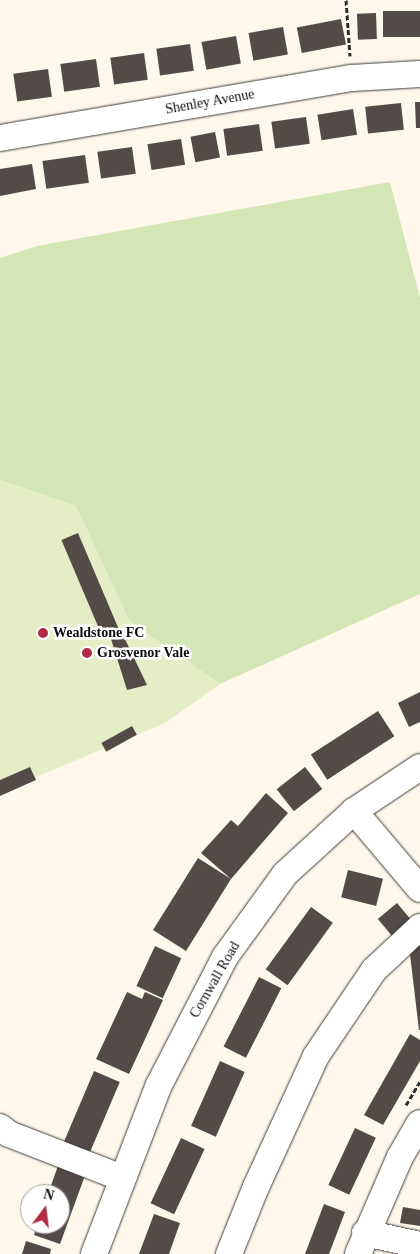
<!DOCTYPE html>
<html>
<head>
<meta charset="utf-8">
<style>
  body { margin:0 }
  #map { position:relative; width:420px; height:1254px; overflow:hidden; background:#fef7ea; font-family:"Times New Roman",serif }
  div>[style] { position:absolute }
  [style*='--x'] { left:calc(var(--x)*1px); top:calc(var(--y)*1px); width:calc(var(--w)*1px); rotate:calc(var(--a)*1deg) }
  .green>* { inset:0; background:#d5e6b6 }
  .pitch>* { inset:0; background:#e5edc7 }
  .building>* { inset:0; background:#534b48; transform-origin:0 0 }
  .path>* { height:3px; margin-top:-1.5px; transform-origin:0; background:repeating-linear-gradient(90deg,#2d2d2d 0 5px,transparent 0 7.5px) }
  .roads { filter:drop-shadow(0 0 1px #3e3e3e) drop-shadow(0 0 1px #3e3e3e) }
  .minor>* { height:26px; margin:-13px; padding:0 13px; transform-origin:13px; border-radius:13px; background:#fff }
  .dots>* { width:14px; height:14px; translate:-50% -50%; box-sizing:border-box; border:2px solid #fff; border-radius:50% }
  span { translate:-50% -50%; white-space:nowrap; text-align:center; line-height:1.15; -webkit-text-stroke:5px #fff; paint-order:stroke }
  .street-label { font-size:14px; color:#0b0b0b }
  .poi-label { font-size:14px; color:#0b0b0b; font-weight:700 }
  .left { translate:0 -50%; text-align:left }
  .north { position:absolute; left:20px; top:1184px; width:50px; height:50px; box-sizing:border-box; background:#fff; border:1px solid #9d9d9d; border-radius:50%; rotate:15deg; font-size:14px; font-weight:700; line-height:20px; text-align:center; color:#0b0b0b }
  .north::after { content:''; display:block; margin:auto; width:18px; height:22px; background:#b22b44; clip-path:polygon(50% 0,100% 100%,50% 72%,0 100%) }
</style>
</head>
<body>
<div id="map">
  <div class="green">
    <i style="clip-path:polygon(390px 182px,420px 298px,420px 594px,220px 684px,129px 621px,76px 506px,0 480px,0 258px,37px 246px)"></i>
  </div>
  <div class="pitch">
    <i style="clip-path:polygon(0 480px,76px 506px,129px 621px,220px 684px,165px 723px,0 792px)"></i>
  </div>
  <div class="building">
    <i style="left:420px;top:11px;width:26px;height:37px;rotate:90deg"></i>
    <i style="left:376px;top:13px;width:26px;height:19px;rotate:88deg"></i>
    <i style="left:341px;top:19px;width:26px;height:45px;rotate:79deg"></i>
    <i style="left:283px;top:27px;width:28px;height:35px;rotate:80deg"></i>
    <i style="left:236px;top:36px;width:28px;height:35px;rotate:80deg"></i>
    <i style="left:190px;top:44px;width:27px;height:34px;rotate:82deg"></i>
    <i style="left:144px;top:53px;width:27px;height:34px;rotate:82deg"></i>
    <i style="left:96px;top:59px;width:28px;height:36px;rotate:82deg"></i>
    <i style="left:48px;top:69px;width:28px;height:35px;rotate:82deg"></i>
    <i style="clip-path:polygon(415px 102px,420px 102px,420px 128px,416px 128px)"></i>
    <i style="left:401px;top:103px;width:27px;height:36px;rotate:84deg"></i>
    <i style="left:353px;top:109px;width:26px;height:36px;rotate:81deg"></i>
    <i style="left:306px;top:117px;width:27px;height:35px;rotate:82deg"></i>
    <i style="left:259px;top:124px;width:27px;height:36px;rotate:82deg"></i>
    <i style="left:215px;top:132px;width:26px;height:25px;rotate:79deg"></i>
    <i style="left:181px;top:139px;width:26px;height:34px;rotate:81deg"></i>
    <i style="left:132px;top:147px;width:27px;height:35px;rotate:82deg"></i>
    <i style="left:85px;top:155px;width:28px;height:43px;rotate:82deg"></i>
    <i style="clip-path:polygon(32px 164px,36px 189px,0 196px,0 169px)"></i>
    <i style="left:78px;top:533px;width:105px;height:18px;rotate:67deg"></i>
    <i style="clip-path:polygon(123px 635px,147px 685px,127px 690px,111px 639px)"></i>
    <i style="clip-path:polygon(420px 692px,420px 722px,409px 727px,398px 703px)"></i>
    <i style="left:378px;top:711px;width:30px;height:80px;rotate:57deg"></i>
    <i style="left:132px;top:726px;width:10px;height:35px;rotate:61deg"></i>
    <i style="clip-path:polygon(30px 767px,36px 780px,0 796px,0 780px)"></i>
    <i style="left:305px;top:767px;width:28px;height:36px;rotate:52deg"></i>
    <i style="clip-path:polygon(266px 793px,288px 813px,231px 879px,186px 951px,153px 930px,198px 858px,231px 879px,201px 853px,231px 820px,238px 826px)"></i>
    <i style="left:348px;top:870px;width:36px;height:28px;rotate:14deg"></i>
    <i style="left:397px;top:903px;width:26px;height:25px;rotate:50deg"></i>
    <i style="left:311px;top:907px;width:27px;height:77px;rotate:36deg"></i>
    <i style="clip-path:polygon(420px 944px,420px 1030px,419px 1030px,409px 946px)"></i>
    <i style="left:155px;top:946px;width:29px;height:44px;rotate:25deg"></i>
    <i style="left:259px;top:977px;width:25px;height:78px;rotate:27deg"></i>
    <i style="clip-path:polygon(127px 992px,142px 999px,145px 992px,163px 1000px,129px 1074px,96px 1059px)"></i>
    <i style="clip-path:polygon(410px 1034px,420px 1040px,420px 1061px,383px 1125px,364px 1115px)"></i>
    <i style="left:220px;top:1061px;width:27px;height:71px;rotate:24deg"></i>
    <i style="left:94px;top:1071px;width:28px;height:79px;rotate:23deg"></i>
    <i style="left:355px;top:1128px;width:23px;height:63px;rotate:25deg"></i>
    <i style="left:181px;top:1138px;width:26px;height:72px;rotate:25deg"></i>
    <i style="clip-path:polygon(60px 1160px,87px 1170px,60px 1244px,34px 1235px,37px 1224px,60px 1224px,60px 1194px,48px 1194px)"></i>
    <i style="clip-path:polygon(324px 1204px,345px 1212px,329px 1254px,305px 1254px)"></i>
    <i style="clip-path:polygon(403px 1207px,420px 1210px,420px 1226px,400px 1223px)"></i>
    <i style="clip-path:polygon(154px 1214px,180px 1223px,169px 1254px,139px 1254px)"></i>
    <i style="clip-path:polygon(26px 1241px,51px 1249px,50px 1254px,22px 1254px)"></i>
  </div>
  <div class="path">
    <i style="--x:346;--y:0;--w:56;--a:85.9"></i>
    <i style="--x:406;--y:1105;--w:27;--a:-59"></i>
  </div>
  <div class="roads">
    <div class="minor">
      <i style="--x:0;--y:138;--w:357;--a:-9.7"></i>
      <i style="--x:352;--y:78;--w:68;--a:-3.4"></i>
      <i style="--x:354;--y:811;--w:102;--a:49.8"></i>
      <i style="--x:0;--y:1127;--w:11;--a:38"></i>
      <i style="--x:9;--y:1134;--w:121;--a:21.3"></i>
      <i style="--x:365;--y:1233;--w:56;--a:12.3"></i>
      <i style="--x:94;--y:1254;--w:181;--a:-69"></i>
      <i style="--x:159;--y:1085;--w:144;--a:-62.7"></i>
      <i style="--x:225;--y:957;--w:102;--a:-54.1"></i>
      <i style="--x:285;--y:874;--w:93;--a:-42.4"></i>
      <i style="--x:354;--y:811;--w:79;--a:-33.7"></i>
      <i style="--x:229;--y:1254;--w:72;--a:-68.1"></i>
      <i style="--x:256;--y:1187;--w:144;--a:-65.4"></i>
      <i style="--x:316;--y:1056;--w:104;--a:-56"></i>
      <i style="--x:374;--y:970;--w:63;--a:-43.1"></i>
      <i style="--x:358;--y:1254;--w:106;--a:-66.6"></i>
      <i style="--x:400;--y:1157;--w:39;--a:-60"></i>
    </div>
  </div>
  <div class="dots">
    <i style="left:43px;top:633px;background:#b22b44"></i>
    <i style="left:87px;top:653px;background:#b22b44"></i>
  </div>
  <div class="street-label">
    <span style="left:210px;top:102px;rotate:-10deg">Shenley Avenue</span>
    <span style="left:215px;top:980px;rotate:-60deg">Cornwall Road</span>
  </div>
  <div class="poi-label">
    <span class="left" style="left:53px;top:633px">Wealdstone FC</span>
    <span class="left" style="left:97px;top:653px">Grosvenor Vale</span>
  </div>
  <div class="north">N</div>
</div>
</body>
</html>
